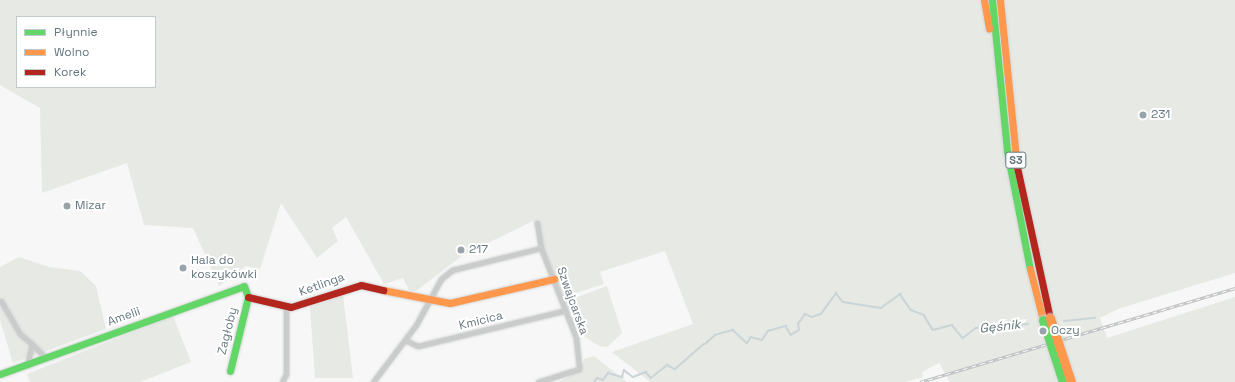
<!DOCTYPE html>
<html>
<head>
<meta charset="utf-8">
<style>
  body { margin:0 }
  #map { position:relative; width:1235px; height:382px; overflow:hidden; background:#f7f7f7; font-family:"Space Grotesk",sans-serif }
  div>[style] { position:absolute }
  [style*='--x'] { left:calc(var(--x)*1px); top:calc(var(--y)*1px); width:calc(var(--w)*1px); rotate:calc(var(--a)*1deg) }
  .green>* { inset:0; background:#e6e9e4 }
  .stream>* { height:1.5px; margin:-0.75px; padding:0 0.75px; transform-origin:0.75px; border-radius:0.75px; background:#cbd4d6 }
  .roads { filter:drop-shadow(0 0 1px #d3d4d5) drop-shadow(0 0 1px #d3d4d5) }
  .street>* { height:5px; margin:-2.5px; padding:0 2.5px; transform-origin:2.5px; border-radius:2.5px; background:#cacccc }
  .fast>* { height:7px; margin:-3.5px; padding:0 3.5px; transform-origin:3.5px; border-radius:3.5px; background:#63d668 }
  .slow>* { height:7px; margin:-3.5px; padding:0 3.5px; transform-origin:3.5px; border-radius:3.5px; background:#ff974d }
  .jam>* { height:7px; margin:-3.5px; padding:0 3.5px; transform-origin:3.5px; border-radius:3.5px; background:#b3261e }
  .rail>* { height:3px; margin-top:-1.5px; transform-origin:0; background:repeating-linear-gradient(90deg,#fff 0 4.5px,#bfc1c2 0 9px); box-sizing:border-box; border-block:1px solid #bfc1c2 }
  .bridges { filter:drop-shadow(0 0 1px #d3d4d4) drop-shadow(0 0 1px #d3d4d4) }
  .fast-bridge>* { height:9px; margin:-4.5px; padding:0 4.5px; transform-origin:4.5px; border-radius:4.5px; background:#63d668 }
  .slow-bridge>* { height:9px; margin:-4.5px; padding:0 4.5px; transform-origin:4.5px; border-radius:4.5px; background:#ff974d }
  .dots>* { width:11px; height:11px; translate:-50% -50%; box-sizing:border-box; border:2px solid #fff; border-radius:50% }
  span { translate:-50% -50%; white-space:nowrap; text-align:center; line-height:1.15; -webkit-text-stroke:4px #fff; paint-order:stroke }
  .shield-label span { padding:1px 3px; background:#fff; border:1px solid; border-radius:3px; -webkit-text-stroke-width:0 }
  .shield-label { font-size:11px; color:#65777f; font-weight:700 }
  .poi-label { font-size:12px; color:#65777f }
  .left { translate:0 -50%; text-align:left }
  .street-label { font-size:12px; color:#65777f }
  .water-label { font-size:13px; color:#607679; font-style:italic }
  .legend { position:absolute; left:16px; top:16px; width:140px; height:72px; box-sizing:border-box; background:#fff; border:1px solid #c1c9cc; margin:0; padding:5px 7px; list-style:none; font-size:12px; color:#65777f }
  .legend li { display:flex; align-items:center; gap:8px; height:20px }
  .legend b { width:20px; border:1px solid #c1c9cc }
</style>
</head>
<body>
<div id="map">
  <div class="green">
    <i style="clip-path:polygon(evenodd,0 0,1235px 0,1235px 273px,1118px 309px,1100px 318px,1107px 338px,1235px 297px,1235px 382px,950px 382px,939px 363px,922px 372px,923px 377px,906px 382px,650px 382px,612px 352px,693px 324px,665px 251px,600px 272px,604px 284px,560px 298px,533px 221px,463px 255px,416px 291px,409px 290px,403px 278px,384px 284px,346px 217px,332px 228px,338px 241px,317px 258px,281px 203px,260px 269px,246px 266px,219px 286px,193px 228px,144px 225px,127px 163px,42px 193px,40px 108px,0 85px,0 0,17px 17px,155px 17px,155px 87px,17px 87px,17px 17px)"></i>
    <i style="clip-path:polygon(19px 257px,49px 267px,80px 271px,96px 286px,106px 329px,13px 363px,0 320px,0 267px)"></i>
    <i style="clip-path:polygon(607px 286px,622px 333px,607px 347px,599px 346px,579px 333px,564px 302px)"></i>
    <i style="clip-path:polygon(343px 295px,353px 378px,315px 378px,310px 307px)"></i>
    <i style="clip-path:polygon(173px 316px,191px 362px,140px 382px,30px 382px,27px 374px)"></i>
    <i style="clip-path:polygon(594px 356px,627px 382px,558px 382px,580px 371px,584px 359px)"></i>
  </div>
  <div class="stream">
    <i style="--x:1064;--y:321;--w:31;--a:-6"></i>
    <i style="--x:705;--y:344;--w:13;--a:-42"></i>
    <i style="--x:715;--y:335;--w:19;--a:-16"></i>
    <i style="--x:733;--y:330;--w:19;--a:43"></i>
    <i style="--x:747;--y:343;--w:7;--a:-56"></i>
    <i style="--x:751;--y:337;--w:11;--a:15"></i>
    <i style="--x:762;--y:340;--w:11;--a:-56"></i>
    <i style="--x:768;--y:331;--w:19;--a:-16"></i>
    <i style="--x:786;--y:326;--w:10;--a:61"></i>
    <i style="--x:791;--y:335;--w:9;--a:-32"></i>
    <i style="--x:799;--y:330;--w:6;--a:-99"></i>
    <i style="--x:798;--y:324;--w:12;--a:-55"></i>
    <i style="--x:805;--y:314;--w:8;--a:23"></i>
    <i style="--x:812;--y:317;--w:9;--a:-18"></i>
    <i style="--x:821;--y:314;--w:26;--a:-54"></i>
    <i style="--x:836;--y:293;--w:11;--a:52"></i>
    <i style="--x:843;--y:302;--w:38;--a:9"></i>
    <i style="--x:881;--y:308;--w:24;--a:-36"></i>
    <i style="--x:900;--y:294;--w:19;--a:55"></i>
    <i style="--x:911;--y:310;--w:14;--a:21"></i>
    <i style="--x:924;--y:315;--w:17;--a:59"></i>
    <i style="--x:933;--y:330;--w:20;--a:-15"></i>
    <i style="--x:952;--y:325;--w:17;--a:50"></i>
    <i style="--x:963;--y:338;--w:16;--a:-38"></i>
    <i style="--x:976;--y:328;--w:52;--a:-4.4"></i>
    <i style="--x:594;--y:382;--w:5;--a:-53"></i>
    <i style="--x:597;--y:378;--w:6;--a:18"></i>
    <i style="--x:603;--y:380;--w:9;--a:-54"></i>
    <i style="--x:608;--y:373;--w:15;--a:16"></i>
    <i style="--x:622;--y:377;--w:7;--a:-74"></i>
    <i style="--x:624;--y:370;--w:11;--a:38"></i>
    <i style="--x:633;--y:377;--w:14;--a:-21"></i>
    <i style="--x:646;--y:372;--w:8;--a:50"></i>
    <i style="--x:651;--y:378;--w:21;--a:-39"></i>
    <i style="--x:667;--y:365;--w:9;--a:27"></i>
    <i style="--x:675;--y:369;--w:38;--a:-41"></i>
  </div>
  <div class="roads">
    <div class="street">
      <i style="--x:537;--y:223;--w:25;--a:81"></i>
      <i style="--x:541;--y:248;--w:97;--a:68.7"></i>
      <i style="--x:576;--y:338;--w:27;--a:84"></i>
      <i style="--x:579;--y:365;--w:4;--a:90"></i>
      <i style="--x:579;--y:369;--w:43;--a:162.4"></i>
      <i style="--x:1;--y:301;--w:38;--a:60"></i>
      <i style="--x:20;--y:334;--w:16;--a:40"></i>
      <i style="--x:32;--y:344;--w:22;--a:103"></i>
      <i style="--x:405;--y:340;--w:14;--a:25"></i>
      <i style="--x:418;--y:346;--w:149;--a:-13.6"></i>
      <i style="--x:32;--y:344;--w:20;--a:45"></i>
      <i style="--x:282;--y:382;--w:9;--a:-63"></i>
      <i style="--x:286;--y:374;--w:67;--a:-90"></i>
      <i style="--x:373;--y:382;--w:71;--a:-53"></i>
      <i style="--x:416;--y:325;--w:52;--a:-61.5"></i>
      <i style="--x:441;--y:279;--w:14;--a:-39"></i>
      <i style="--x:452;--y:270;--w:92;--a:-13.9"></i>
    </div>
    <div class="fast">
      <i style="--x:992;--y:0;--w:152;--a:84.3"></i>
      <i style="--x:1007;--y:151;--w:120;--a:79"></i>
      <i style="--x:0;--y:374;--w:259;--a:-19.8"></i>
      <i style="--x:244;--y:286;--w:12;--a:70"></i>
      <i style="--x:248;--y:297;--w:76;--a:103.7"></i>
    </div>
    <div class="slow">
      <i style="--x:984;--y:0;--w:29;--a:80"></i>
      <i style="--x:1000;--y:0;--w:168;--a:84.2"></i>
      <i style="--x:1030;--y:269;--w:53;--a:75.7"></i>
      <i style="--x:383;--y:290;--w:68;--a:11"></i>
      <i style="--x:450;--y:303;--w:107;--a:-13"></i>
    </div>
    <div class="jam">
      <i style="--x:1017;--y:167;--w:155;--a:77.7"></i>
      <i style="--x:248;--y:297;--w:44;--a:13.1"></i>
      <i style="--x:291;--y:307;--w:73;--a:-17.4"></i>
      <i style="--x:361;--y:285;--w:23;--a:13"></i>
    </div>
  </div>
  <div class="rail">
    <i style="--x:920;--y:382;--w:329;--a:-16.6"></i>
  </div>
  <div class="bridges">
    <div class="fast-bridge">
      <i style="--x:1043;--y:320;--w:65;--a:72.1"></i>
    </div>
    <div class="slow-bridge">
      <i style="--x:1050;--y:318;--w:67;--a:71.8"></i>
    </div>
  </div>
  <div class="dots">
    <i style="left:1143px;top:115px;background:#98a4a9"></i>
    <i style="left:67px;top:206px;background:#98a4a9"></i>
    <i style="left:461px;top:250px;background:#98a4a9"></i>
    <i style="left:183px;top:268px;background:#98a4a9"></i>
    <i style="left:1043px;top:331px;background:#98a4a9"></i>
  </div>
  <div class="shield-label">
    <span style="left:1016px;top:160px">S3</span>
  </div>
  <div class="poi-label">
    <span class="left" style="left:1151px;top:115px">231</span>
    <span class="left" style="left:75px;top:206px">Mizar</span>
    <span class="left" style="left:469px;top:250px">217</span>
    <span class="left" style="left:191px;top:268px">Hala do<br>koszykówki</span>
    <span class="left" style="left:1051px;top:331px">Oczy</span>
  </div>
  <div class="street-label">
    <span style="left:322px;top:285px;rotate:-20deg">Ketlinga</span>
    <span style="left:572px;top:301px;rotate:70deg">Szwajcarska</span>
    <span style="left:124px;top:317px;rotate:-20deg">Amelii</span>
    <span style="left:481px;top:321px;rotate:-14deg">Kmicica</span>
    <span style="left:228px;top:331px;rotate:-76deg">Zagłoby</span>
  </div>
  <div class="water-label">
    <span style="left:1000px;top:327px;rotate:-6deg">Gęśnik</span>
  </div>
  <ul class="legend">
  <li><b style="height:5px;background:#63d668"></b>Płynnie</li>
  <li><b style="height:5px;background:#ff974d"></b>Wolno</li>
  <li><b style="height:5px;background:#b3261e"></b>Korek</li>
  </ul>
</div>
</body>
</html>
